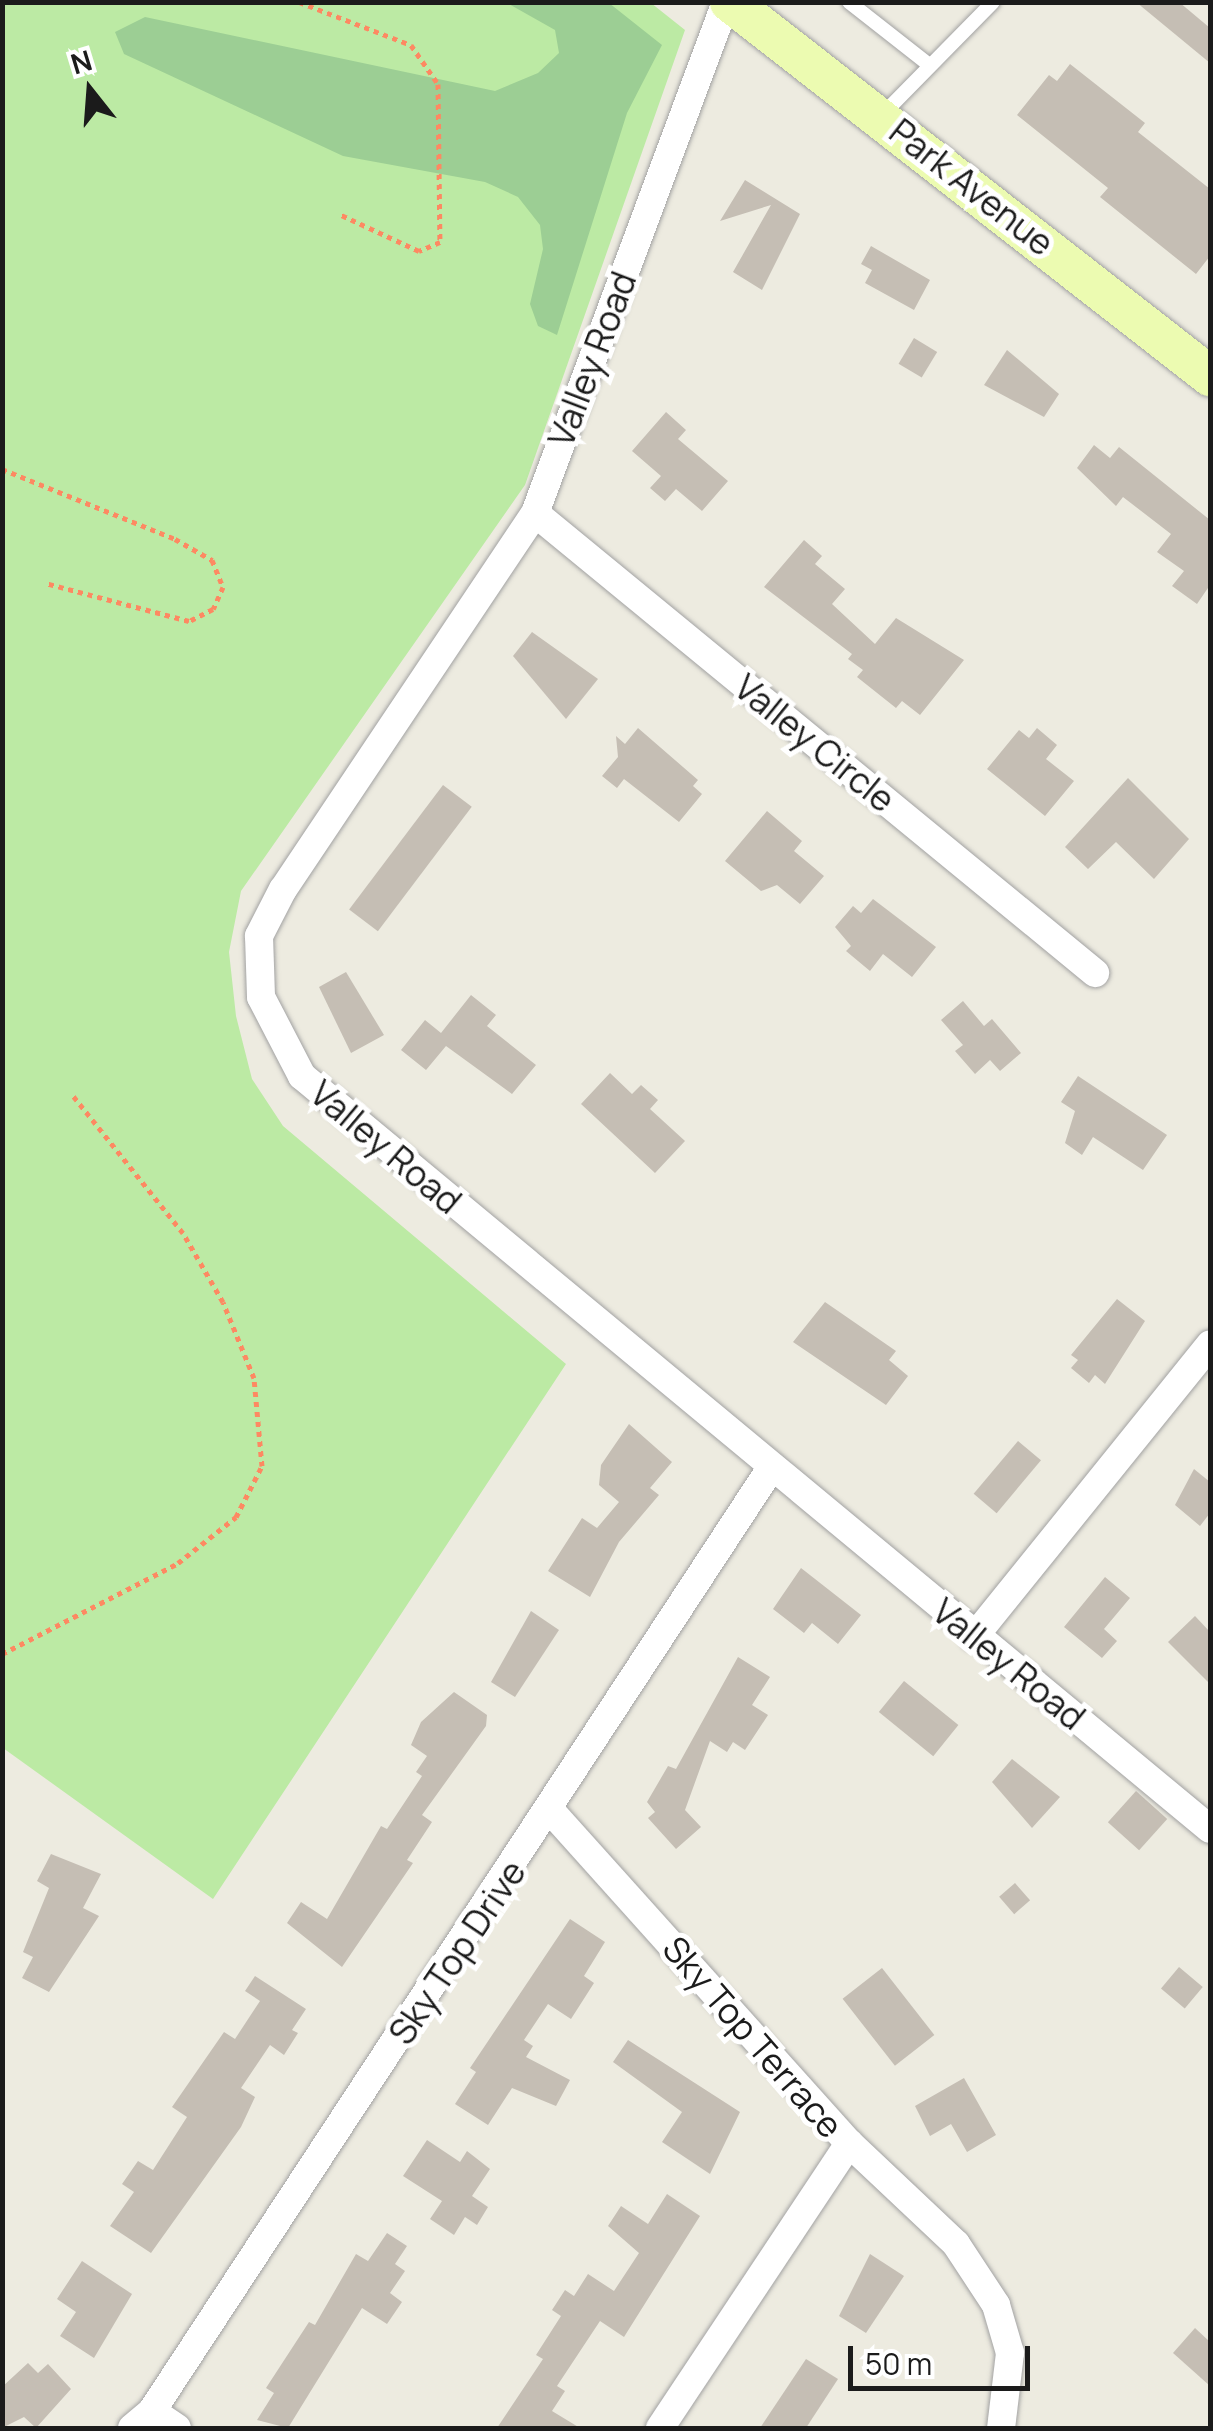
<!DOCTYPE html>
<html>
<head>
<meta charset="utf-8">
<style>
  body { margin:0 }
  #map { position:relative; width:1213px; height:2431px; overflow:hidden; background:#edebe0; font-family:Manrope,sans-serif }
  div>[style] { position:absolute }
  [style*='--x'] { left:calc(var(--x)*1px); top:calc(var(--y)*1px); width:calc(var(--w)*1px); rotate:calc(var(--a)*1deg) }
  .grass>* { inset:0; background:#bceaa4 }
  .forest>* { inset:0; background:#9cce94 }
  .building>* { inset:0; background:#c5beb4; transform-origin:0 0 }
  .path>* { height:5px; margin-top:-2.5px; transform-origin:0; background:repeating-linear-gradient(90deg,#fd8962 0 5px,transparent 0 10px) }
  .roads { filter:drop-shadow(0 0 2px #a2a2a2) drop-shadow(0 0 2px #a2a2a2) }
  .lane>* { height:14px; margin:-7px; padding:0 7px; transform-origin:7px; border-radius:7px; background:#fff }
  .street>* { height:28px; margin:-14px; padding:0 14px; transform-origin:14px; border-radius:14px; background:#fff }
  .secondary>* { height:40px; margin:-20px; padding:0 20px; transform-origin:20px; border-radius:20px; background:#ecfbb1 }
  span { translate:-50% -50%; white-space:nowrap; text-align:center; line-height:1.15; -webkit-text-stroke:10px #fff; paint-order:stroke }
  .street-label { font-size:35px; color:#1b1b1b }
  .frame { position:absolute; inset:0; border:5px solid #1b1b1b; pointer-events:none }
  .north { position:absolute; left:40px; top:40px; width:100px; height:100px; -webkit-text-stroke:8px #fff; paint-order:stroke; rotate:343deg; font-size:28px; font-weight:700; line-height:40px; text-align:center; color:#1b1b1b }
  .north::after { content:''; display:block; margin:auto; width:35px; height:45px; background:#1b1b1b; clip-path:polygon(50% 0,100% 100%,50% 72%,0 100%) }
  .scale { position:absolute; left:848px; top:2346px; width:182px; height:45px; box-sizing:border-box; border:5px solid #1b1b1b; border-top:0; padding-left:12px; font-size:30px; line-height:35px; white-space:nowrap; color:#1b1b1b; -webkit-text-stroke:8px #fff; paint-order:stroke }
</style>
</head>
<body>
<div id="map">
  <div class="grass">
    <i style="clip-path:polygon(3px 3px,651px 3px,685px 30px,525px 485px,241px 891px,229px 952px,236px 1016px,252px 1079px,283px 1126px,566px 1364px,213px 1899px,3px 1748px)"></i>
  </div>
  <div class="forest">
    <i style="clip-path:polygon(507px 3px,609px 3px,662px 45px,627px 113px,557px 335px,538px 326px,530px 304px,543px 249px,540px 225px,518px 197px,485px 182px,343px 156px,124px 54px,115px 32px,145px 17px,495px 91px,538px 73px,559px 53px,555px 30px)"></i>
  </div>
  <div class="building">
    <i style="clip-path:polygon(1136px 2px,1179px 2px,1210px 28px,1210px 63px)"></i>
    <i style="clip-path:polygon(1070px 64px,1145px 123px,1138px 132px,1210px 189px,1210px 256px,1196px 274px,1100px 197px,1108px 188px,1017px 115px,1049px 75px,1057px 81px)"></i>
    <i style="clip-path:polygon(745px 180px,800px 214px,762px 290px,733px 272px,771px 205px,720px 221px)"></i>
    <i style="clip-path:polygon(871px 246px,930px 280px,914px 310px,865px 283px,872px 270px,861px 264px)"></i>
    <i style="left:914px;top:338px;width:27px;height:30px;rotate:31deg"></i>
    <i style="clip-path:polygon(1007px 350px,1059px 394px,1044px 417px,984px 385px)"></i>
    <i style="clip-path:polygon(666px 412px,686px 430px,678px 439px,728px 481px,702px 511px,676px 489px,665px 501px,650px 488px,661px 476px,632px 451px)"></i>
    <i style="clip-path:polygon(1094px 445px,1110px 458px,1119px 447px,1210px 520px,1210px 585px,1197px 604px,1172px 586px,1184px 571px,1157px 552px,1171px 534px,1123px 497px,1116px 506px,1077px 468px)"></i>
    <i style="clip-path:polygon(804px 540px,822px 556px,815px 564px,845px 589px,832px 604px,875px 644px,896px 618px,964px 660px,920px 715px,902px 701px,896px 708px,857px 677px,863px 670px,848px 659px,852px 654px,764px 587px)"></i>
    <i style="clip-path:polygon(532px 632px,598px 679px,566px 719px,513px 656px)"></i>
    <i style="clip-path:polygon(638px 728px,698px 780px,693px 786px,702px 794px,679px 822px,624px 779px,617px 788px,602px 776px,618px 757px,616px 736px,625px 744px)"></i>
    <i style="clip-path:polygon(1037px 728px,1057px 745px,1046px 759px,1074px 781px,1045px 816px,987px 769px,1019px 730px,1029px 738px)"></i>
    <i style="clip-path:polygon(1128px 778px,1189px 839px,1154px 879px,1116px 842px,1088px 869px,1065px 847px)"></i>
    <i style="left:443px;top:785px;width:36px;height:156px;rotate:37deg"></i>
    <i style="clip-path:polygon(767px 811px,802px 841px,794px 851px,824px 876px,800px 904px,777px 885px,761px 891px,725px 861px)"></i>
    <i style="clip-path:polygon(873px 899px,936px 947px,912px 977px,883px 954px,870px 971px,846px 951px,851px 946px,835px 927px,853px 906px,861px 913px)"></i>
    <i style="clip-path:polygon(346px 972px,384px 1035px,351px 1053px,319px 987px)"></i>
    <i style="clip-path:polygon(471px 995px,496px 1015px,487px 1026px,536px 1065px,512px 1094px,446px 1046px,426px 1070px,401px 1050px,425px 1020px,441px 1033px)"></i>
    <i style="clip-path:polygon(963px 1001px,984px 1026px,992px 1019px,1021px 1053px,1000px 1071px,990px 1060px,975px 1074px,955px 1051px,963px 1045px,941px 1020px)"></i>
    <i style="clip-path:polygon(610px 1073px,632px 1094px,641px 1085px,658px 1100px,650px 1109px,685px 1141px,655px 1173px,581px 1104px)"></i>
    <i style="clip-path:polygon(1078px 1076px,1167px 1135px,1143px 1170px,1093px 1137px,1082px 1155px,1065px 1143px,1075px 1111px,1061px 1102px)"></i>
    <i style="clip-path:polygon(1117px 1299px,1145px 1321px,1105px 1384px,1095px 1375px,1089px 1383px,1071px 1368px,1078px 1360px,1071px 1355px)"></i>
    <i style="clip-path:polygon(825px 1302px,896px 1351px,889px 1360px,908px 1376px,886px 1405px,793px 1342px)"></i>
    <i style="clip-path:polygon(629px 1424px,672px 1462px,650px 1488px,659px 1495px,619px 1542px,590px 1597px,548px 1571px,582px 1518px,597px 1528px,619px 1502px,599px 1485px,601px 1465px)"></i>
    <i style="left:1018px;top:1441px;width:30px;height:69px;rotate:40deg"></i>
    <i style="clip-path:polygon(1194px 1469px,1210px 1482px,1210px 1513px,1200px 1526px,1175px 1505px)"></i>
    <i style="clip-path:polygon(801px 1568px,861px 1615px,838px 1644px,812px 1623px,804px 1633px,773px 1609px)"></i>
    <i style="clip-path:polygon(1105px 1577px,1130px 1598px,1104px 1629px,1117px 1641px,1102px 1658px,1064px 1627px)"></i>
    <i style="clip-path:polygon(531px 1611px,559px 1630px,515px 1697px,491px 1682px)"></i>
    <i style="clip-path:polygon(1195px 1616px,1210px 1632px,1210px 1684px,1168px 1642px)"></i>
    <i style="clip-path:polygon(738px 1657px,770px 1677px,752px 1705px,768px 1715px,745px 1750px,733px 1742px,727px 1752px,710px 1741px,685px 1810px,701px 1827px,676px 1849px,648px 1818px,655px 1812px,647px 1802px,668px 1766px,676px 1769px)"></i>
    <i style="left:904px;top:1681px;width:70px;height:40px;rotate:39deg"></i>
    <i style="clip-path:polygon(454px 1692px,487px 1715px,486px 1726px,422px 1815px,432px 1822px,407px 1860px,413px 1863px,342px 1967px,287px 1923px,301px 1902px,327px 1919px,381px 1826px,387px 1829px,422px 1776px,416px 1772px,427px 1756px,411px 1745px,421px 1722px)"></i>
    <i style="clip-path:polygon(1012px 1759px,1060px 1797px,1032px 1828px,992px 1782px)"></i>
    <i style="left:1136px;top:1791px;width:42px;height:42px;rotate:42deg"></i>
    <i style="clip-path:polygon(51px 1854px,101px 1874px,83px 1908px,99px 1916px,49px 1992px,22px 1978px,33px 1957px,23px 1952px,49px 1888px,37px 1881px)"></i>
    <i style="left:1015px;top:1883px;width:23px;height:21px;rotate:49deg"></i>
    <i style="clip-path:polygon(570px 1919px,605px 1942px,584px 1976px,594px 1983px,571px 2019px,548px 2004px,524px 2040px,533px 2046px,526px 2057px,570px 2080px,556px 2106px,512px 2088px,488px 2125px,455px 2104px,476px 2072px,470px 2068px)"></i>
    <i style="left:1179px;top:1967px;width:31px;height:28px;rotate:40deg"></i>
    <i style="left:882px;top:1968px;width:85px;height:50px;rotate:52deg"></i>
    <i style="clip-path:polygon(255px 1976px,306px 2009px,292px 2030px,298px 2033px,284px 2055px,270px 2045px,241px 2088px,255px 2097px,241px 2127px,151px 2253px,110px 2226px,134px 2192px,122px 2184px,138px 2161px,153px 2170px,187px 2117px,172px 2107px,224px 2032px,235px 2039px,260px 2001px,245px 1991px)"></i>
    <i style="clip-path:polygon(628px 2040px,740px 2112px,710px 2174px,662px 2142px,682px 2112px,613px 2062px)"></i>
    <i style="clip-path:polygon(964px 2078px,996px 2135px,967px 2152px,951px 2124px,930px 2136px,915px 2106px)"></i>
    <i style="clip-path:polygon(427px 2140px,460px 2162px,467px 2151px,490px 2169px,472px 2196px,488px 2207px,477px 2225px,465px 2217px,454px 2235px,430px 2219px,442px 2201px,403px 2176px)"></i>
    <i style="clip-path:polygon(667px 2194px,700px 2216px,624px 2337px,600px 2321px,557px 2386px,565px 2391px,552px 2411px,580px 2428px,497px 2428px,543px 2359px,536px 2355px,561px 2316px,552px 2310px,565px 2290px,574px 2296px,588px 2274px,614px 2291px,639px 2253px,608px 2226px,621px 2206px,648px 2224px)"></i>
    <i style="clip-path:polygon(387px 2233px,407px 2246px,395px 2264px,405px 2271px,390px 2293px,402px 2302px,387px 2324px,362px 2308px,288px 2428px,257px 2420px,274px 2393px,266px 2388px,309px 2322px,315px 2325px,356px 2254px,368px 2261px)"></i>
    <i style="clip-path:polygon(870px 2254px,904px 2276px,866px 2333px,839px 2316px)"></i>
    <i style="clip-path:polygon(82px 2261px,132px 2294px,94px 2358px,60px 2336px,76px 2312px,57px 2299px)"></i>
    <i style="clip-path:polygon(1195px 2328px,1210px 2342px,1210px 2386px,1173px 2353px)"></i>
    <i style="clip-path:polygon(806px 2359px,838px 2379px,806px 2428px,760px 2428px)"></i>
    <i style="clip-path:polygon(28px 2363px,38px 2373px,48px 2364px,71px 2389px,36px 2428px,24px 2417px,2px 2428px,2px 2387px)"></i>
  </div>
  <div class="path">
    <i style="--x:299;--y:2;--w:120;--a:21"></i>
    <i style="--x:411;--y:45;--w:47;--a:55.3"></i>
    <i style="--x:438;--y:84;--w:158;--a:89.3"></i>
    <i style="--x:440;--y:242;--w:23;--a:157"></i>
    <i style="--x:419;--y:251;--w:88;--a:-155.2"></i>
    <i style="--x:2;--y:469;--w:187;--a:22"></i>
    <i style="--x:175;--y:539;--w:43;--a:29.6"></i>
    <i style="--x:212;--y:560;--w:29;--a:68"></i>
    <i style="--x:223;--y:587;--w:24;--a:114"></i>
    <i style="--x:213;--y:609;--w:27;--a:153"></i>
    <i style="--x:189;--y:621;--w:149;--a:-165.2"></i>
    <i style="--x:2;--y:1654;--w:198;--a:-27.3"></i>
    <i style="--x:178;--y:1563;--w:74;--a:-38.4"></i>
    <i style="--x:236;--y:1517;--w:57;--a:-63"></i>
    <i style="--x:262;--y:1466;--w:88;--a:-95.2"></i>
    <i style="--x:254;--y:1378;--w:82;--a:-112.2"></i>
    <i style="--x:223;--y:1302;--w:80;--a:-120.1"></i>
    <i style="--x:183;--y:1233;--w:179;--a:-128.7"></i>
  </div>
  <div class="roads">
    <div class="lane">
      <i style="--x:849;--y:2;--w:100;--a:38.1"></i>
      <i style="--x:882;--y:115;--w:158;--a:-45.5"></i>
    </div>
    <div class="street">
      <i style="--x:726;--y:2;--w:546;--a:110.49"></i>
      <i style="--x:535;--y:513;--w:453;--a:123.8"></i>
      <i style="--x:283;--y:889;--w:53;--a:117.1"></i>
      <i style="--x:259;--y:936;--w:61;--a:88.1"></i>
      <i style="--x:261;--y:997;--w:89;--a:62.6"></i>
      <i style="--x:302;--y:1076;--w:1180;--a:39.67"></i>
      <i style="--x:535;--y:513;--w:725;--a:39.4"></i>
      <i style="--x:974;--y:1637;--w:376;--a:-51.1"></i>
      <i style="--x:551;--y:1811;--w:446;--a:48.1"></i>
      <i style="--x:849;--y:2143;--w:147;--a:43.3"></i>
      <i style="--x:956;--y:2244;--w:73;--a:56.7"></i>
      <i style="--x:996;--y:2305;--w:50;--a:73.7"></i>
      <i style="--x:1010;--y:2353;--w:76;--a:96.8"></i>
      <i style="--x:152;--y:2411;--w:30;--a:34"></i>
      <i style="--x:132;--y:2428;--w:26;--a:-40"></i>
      <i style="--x:152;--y:2411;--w:1128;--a:-56.72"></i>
      <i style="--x:660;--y:2428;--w:342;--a:-56.4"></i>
    </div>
    <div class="secondary">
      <i style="--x:730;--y:2;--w:609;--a:37.92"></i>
    </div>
  </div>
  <div class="street-label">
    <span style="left:972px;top:187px;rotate:38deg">Park Avenue</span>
    <span style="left:592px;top:359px;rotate:-69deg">Valley Road</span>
    <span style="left:815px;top:743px;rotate:39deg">Valley Circle</span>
    <span style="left:386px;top:1147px;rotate:40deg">Valley Road</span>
    <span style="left:1009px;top:1664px;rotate:39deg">Valley Road</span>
    <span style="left:457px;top:1952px;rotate:-56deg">Sky Top Drive</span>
    <span style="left:753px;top:2037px;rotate:49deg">Sky Top Terrace</span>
  </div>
  <div class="frame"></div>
  <div class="north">N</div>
  <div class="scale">50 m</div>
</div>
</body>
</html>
